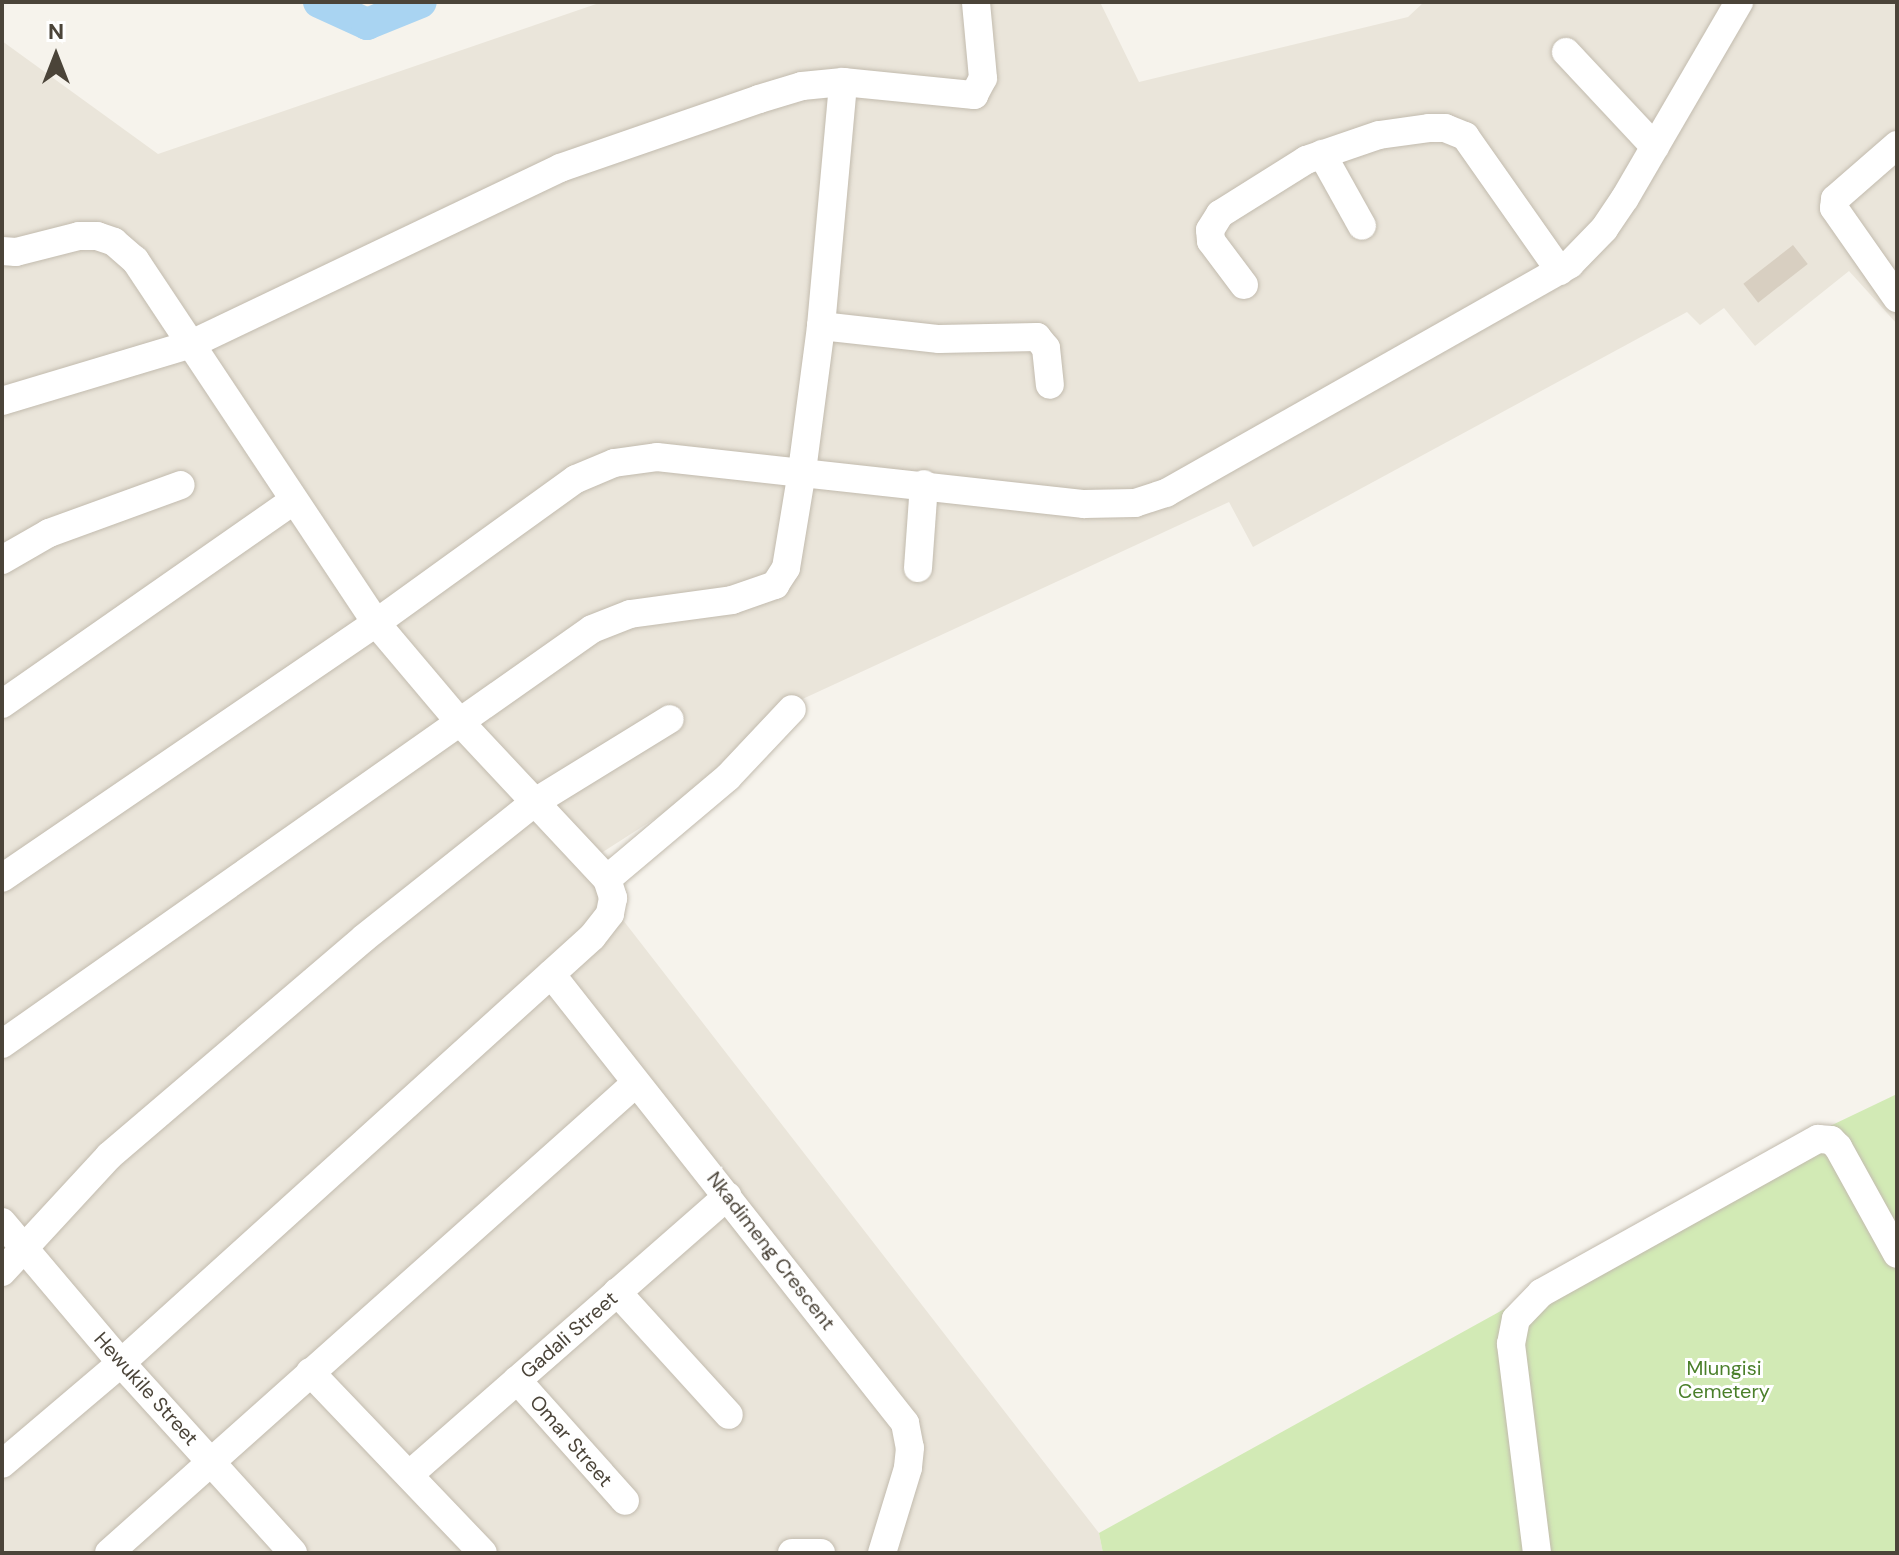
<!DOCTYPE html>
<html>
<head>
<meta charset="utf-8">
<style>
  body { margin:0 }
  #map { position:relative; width:1899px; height:1555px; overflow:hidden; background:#f6f3ec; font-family:"DM Sans",sans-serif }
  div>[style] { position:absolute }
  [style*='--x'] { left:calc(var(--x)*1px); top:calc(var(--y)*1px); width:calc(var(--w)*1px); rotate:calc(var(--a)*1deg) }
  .residential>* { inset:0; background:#eae5da }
  .green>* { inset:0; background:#d2eab5 }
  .river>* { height:32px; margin:-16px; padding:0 16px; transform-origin:16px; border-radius:16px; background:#a9d4f2 }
  .building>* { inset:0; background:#d8cfc1; transform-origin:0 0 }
  .roads { filter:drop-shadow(0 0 2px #c2bbae) drop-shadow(0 0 2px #c2bbae) }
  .minor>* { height:28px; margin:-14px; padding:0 14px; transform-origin:14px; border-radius:14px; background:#fff }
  span { translate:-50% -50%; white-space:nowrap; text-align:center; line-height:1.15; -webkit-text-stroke:6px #fff; paint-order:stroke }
  .street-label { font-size:20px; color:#4b4439 }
  .park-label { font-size:20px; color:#4a7f2a }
  .frame { position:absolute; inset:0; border:4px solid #4b4439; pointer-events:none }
  .north { position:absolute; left:16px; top:16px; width:80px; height:80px; -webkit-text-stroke:6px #fff; paint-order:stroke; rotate:0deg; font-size:22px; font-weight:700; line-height:32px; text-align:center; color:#4b4439 }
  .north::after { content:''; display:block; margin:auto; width:28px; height:36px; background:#4b4439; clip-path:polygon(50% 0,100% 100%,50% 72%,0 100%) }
</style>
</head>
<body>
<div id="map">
  <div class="residential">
    <i style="clip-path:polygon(602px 2px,1100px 2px,1139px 82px,1408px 17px,1424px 2px,1897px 2px,1897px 324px,1849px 271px,1755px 346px,1724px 308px,1700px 325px,1687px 312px,1253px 547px,1229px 502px,783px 708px,715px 780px,581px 866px,1099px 1533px,1103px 1553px,2px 1553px,2px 41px,158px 154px)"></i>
  </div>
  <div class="green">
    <i style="clip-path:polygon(1897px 1094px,1897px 1553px,1103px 1553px,1099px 1533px,1508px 1307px,1784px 1148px)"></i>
  </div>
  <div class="river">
    <i style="--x:319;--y:2;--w:53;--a:24.6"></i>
    <i style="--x:367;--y:24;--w:58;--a:-22.2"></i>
  </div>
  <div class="building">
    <i style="left:1793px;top:245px;width:24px;height:63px;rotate:52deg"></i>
  </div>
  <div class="roads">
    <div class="minor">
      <i style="--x:1566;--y:52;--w:130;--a:46.9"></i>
      <i style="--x:1897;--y:145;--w:82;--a:138.9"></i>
      <i style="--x:1835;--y:199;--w:9;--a:96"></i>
      <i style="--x:1834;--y:208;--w:110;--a:55"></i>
      <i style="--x:1322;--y:154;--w:82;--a:60.9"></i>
      <i style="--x:2;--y:251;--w:14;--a:4"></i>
      <i style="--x:16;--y:252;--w:65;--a:-14.3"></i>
      <i style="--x:79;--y:236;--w:18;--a:0"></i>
      <i style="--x:97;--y:236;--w:18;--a:19"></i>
      <i style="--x:114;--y:242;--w:28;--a:41"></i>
      <i style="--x:135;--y:260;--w:436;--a:56.4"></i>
      <i style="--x:376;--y:623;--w:127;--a:49.8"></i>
      <i style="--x:458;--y:720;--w:218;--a:46.9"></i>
      <i style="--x:607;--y:879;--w:20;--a:72"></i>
      <i style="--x:613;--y:898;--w:16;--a:101"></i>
      <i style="--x:610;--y:914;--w:29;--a:128"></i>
      <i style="--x:592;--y:937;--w:635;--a:137.87"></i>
      <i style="--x:121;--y:1363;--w:156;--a:139.7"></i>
      <i style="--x:1244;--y:285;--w:55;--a:-126.9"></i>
      <i style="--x:1211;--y:241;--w:11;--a:-95"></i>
      <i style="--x:1210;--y:230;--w:19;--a:-58"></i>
      <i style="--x:1220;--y:214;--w:102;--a:-32.1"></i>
      <i style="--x:1306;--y:160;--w:77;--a:-18.9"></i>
      <i style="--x:1379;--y:135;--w:50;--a:-8"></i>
      <i style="--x:1429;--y:128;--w:16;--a:0"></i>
      <i style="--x:1445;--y:128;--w:22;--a:22"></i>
      <i style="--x:1465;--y:136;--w:165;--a:54.9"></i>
      <i style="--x:821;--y:326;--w:119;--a:6.3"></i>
      <i style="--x:939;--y:339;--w:98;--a:-1.2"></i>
      <i style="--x:1037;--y:337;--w:14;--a:51"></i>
      <i style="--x:1046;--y:348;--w:37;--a:84"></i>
      <i style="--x:2;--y:401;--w:195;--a:-16.7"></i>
      <i style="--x:189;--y:345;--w:411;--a:-25.5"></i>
      <i style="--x:560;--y:168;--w:211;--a:-19.1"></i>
      <i style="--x:759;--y:99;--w:45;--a:-16.8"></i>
      <i style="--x:802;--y:86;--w:41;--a:-5.6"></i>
      <i style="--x:843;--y:82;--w:132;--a:5.7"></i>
      <i style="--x:974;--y:95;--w:19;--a:-62"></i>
      <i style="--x:983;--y:78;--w:76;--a:-95.3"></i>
      <i style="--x:2;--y:560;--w:54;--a:-29.9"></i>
      <i style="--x:49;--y:533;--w:140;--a:-20"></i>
      <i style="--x:918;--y:568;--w:84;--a:-85.9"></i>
      <i style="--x:2;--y:704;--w:356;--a:-34.9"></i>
      <i style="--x:2;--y:878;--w:453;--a:-34.3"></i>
      <i style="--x:376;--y:623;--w:246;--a:-35.8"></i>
      <i style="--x:576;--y:479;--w:41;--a:-22.8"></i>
      <i style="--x:614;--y:463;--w:43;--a:-7.9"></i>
      <i style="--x:657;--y:457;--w:430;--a:6.3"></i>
      <i style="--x:1084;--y:504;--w:51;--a:-1.1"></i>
      <i style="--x:1135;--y:503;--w:33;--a:-18"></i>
      <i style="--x:1166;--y:493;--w:464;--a:-29.5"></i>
      <i style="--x:1570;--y:264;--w:49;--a:-45.8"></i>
      <i style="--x:1604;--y:229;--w:37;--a:-56"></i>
      <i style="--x:1625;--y:198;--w:227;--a:-59.8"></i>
      <i style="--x:607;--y:879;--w:158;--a:-40.1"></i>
      <i style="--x:728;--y:777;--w:93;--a:-46.7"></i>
      <i style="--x:551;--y:974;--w:572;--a:51.75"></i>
      <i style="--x:905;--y:1423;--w:25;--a:79"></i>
      <i style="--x:910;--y:1448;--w:20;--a:96"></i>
      <i style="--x:908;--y:1468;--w:89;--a:107"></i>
      <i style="--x:2;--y:1044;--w:721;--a:-35.12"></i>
      <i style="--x:592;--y:629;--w:41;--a:-21.5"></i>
      <i style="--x:630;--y:614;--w:103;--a:-7.8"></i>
      <i style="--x:732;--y:600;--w:46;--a:-19.2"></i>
      <i style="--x:775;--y:585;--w:20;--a:-57"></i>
      <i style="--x:786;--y:568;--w:98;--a:-80.6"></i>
      <i style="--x:802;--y:471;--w:146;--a:-82.5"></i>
      <i style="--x:821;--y:326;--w:245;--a:-84.8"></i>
      <i style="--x:2;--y:1222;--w:185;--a:49.8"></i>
      <i style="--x:121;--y:1363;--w:256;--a:47.8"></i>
      <i style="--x:2;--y:1272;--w:158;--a:-47.3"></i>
      <i style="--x:109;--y:1156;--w:335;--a:-40.5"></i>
      <i style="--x:364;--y:938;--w:218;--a:-38.5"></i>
      <i style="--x:535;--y:802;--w:158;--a:-31.6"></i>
      <i style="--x:617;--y:1292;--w:166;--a:47.7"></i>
      <i style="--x:310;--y:1372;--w:250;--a:46.3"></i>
      <i style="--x:517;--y:1380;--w:162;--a:48.2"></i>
      <i style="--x:410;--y:1474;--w:422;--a:-41.2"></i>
      <i style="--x:109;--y:1553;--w:706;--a:-41.73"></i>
      <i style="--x:792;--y:1553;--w:29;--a:0"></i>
      <i style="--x:1537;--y:1553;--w:211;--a:-97.1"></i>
      <i style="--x:1511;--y:1344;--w:25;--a:-79"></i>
      <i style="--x:1516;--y:1319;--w:36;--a:-46"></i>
      <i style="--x:1541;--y:1293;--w:317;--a:-29.1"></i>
      <i style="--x:1818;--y:1139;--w:13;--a:4"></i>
      <i style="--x:1831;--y:1140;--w:10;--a:45"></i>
      <i style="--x:1838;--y:1147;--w:122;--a:61.1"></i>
    </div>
  </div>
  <div class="street-label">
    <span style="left:771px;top:1251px;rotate:52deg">Nkadimeng Crescent</span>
    <span style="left:569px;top:1335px;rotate:-41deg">Gadali Street</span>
    <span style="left:146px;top:1389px;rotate:48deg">Hewukile Street</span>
    <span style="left:571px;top:1441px;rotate:49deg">Omar Street</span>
  </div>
  <div class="park-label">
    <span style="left:1724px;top:1380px">Mlungisi<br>Cemetery</span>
  </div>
  <div class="frame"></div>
  <div class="north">N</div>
</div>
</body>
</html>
